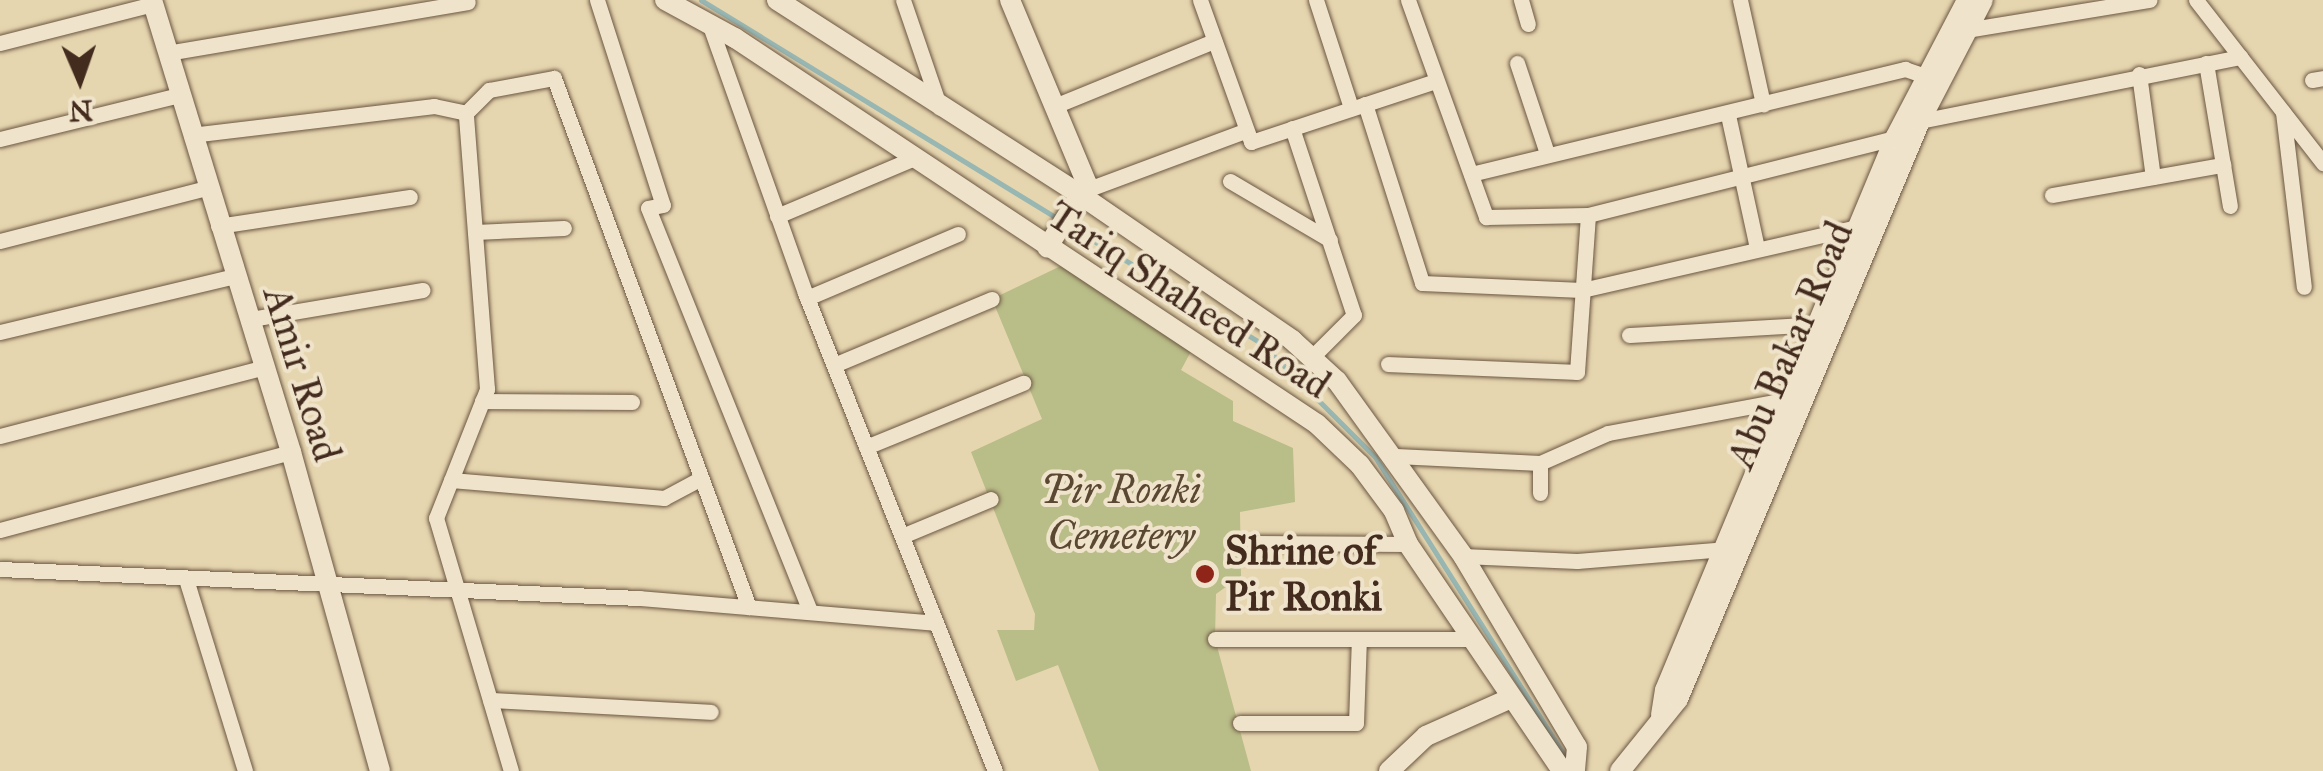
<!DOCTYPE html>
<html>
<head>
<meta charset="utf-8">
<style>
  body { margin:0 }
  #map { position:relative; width:2323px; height:771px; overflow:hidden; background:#e6d6af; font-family:"IM FELL Great Primer",serif }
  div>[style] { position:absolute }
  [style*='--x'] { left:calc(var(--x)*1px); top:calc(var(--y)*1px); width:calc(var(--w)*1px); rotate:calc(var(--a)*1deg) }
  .green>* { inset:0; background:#b9bd88 }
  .stream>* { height:5px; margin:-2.5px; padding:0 2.5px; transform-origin:2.5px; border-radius:2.5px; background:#98b7b3 }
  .roads { filter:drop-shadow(0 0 2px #6c5642) drop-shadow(0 0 2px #6c5642) }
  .street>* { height:15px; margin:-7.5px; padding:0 7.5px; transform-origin:7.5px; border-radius:7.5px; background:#efe4cb }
  .secondary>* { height:20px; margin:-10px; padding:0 10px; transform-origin:10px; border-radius:10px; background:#efe4cb }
  .dots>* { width:28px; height:28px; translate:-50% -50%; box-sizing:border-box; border:5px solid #efe4cb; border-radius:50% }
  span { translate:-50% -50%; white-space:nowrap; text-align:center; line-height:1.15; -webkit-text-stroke:8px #efe4cb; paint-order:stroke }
  .street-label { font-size:40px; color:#432b1e }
  .park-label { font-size:40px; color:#5b4833; font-style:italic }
  .poi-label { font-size:40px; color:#432b1e; font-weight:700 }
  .left { translate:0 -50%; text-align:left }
  .north { position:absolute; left:30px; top:30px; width:100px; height:100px; -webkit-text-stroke:8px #efe4cb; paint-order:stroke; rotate:178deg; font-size:28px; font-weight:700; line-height:40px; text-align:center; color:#432b1e }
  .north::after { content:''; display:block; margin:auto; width:35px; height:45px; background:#432b1e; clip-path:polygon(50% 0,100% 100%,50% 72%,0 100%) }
</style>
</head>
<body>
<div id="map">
  <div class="green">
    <i style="clip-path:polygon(1069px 262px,1195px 344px,1181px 370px,1233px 401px,1233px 421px,1293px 448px,1295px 502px,1240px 512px,1241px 576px,1216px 594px,1215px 639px,1251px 771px,1099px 771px,1058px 665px,1016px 681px,997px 630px,1034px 630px,1035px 614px,971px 452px,1042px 419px,992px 299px)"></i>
  </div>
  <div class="stream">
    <i style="--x:701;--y:0;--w:417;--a:31.5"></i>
    <i style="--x:1066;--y:224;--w:228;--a:31.4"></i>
    <i style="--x:1261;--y:343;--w:161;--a:45"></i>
    <i style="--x:1375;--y:457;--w:351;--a:57.6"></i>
  </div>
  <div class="roads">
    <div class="street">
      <i style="--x:597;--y:0;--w:215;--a:72.2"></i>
      <i style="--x:663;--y:205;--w:15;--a:169"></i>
      <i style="--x:648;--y:208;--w:435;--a:68.1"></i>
      <i style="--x:903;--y:0;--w:114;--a:71.1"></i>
      <i style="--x:1200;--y:0;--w:151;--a:70.2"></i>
      <i style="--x:1251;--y:142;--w:194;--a:-18.3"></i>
      <i style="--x:1316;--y:0;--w:114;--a:72"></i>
      <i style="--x:1408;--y:0;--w:231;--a:70.2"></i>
      <i style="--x:1486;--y:217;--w:102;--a:-1.1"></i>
      <i style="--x:1588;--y:215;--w:317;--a:-14.1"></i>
      <i style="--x:1521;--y:0;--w:25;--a:74"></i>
      <i style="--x:1740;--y:0;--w:107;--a:77.5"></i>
      <i style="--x:2196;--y:0;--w:207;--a:52.1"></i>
      <i style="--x:709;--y:23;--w:287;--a:70.4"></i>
      <i style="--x:805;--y:293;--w:514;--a:68.32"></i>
      <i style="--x:1966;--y:30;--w:186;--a:-9.3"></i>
      <i style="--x:0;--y:43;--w:158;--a:-14.3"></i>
      <i style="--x:167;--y:53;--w:305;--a:-9.6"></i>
      <i style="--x:1517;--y:63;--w:95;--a:71.6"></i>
      <i style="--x:2206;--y:63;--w:145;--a:80.5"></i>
      <i style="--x:2139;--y:74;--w:104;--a:82.3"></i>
      <i style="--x:2312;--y:80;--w:11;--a:-10"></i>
      <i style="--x:1365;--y:104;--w:188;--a:72.3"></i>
      <i style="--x:1422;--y:283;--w:160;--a:2.5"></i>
      <i style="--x:1582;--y:290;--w:283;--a:-12.9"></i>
      <i style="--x:1057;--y:105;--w:170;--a:-22.2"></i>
      <i style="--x:2283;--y:112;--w:176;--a:83.2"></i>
      <i style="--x:1728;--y:115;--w:136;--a:77.7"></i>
      <i style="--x:1920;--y:121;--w:327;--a:-11.3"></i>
      <i style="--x:1292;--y:128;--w:197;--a:71.7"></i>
      <i style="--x:1354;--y:315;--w:61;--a:135"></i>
      <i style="--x:191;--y:135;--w:245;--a:-6.8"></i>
      <i style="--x:434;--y:106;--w:33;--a:12"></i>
      <i style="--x:0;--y:139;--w:184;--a:-13.8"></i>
      <i style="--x:1471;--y:174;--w:447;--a:-13.6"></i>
      <i style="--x:1905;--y:69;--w:34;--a:19"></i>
      <i style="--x:1230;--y:181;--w:116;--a:30.5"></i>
      <i style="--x:1086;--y:190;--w:170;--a:-20.4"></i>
      <i style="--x:2052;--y:195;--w:174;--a:-10"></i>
      <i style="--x:777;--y:216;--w:149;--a:-22.9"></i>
      <i style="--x:218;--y:226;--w:194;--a:-8.6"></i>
      <i style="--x:475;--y:232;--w:89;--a:-2.6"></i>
      <i style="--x:0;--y:241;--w:214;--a:-14.4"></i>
      <i style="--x:807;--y:298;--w:164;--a:-23"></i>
      <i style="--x:251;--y:319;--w:174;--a:-9.6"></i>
      <i style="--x:0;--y:332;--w:242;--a:-13.4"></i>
      <i style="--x:1629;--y:335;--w:190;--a:-3.3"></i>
      <i style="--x:1388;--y:364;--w:189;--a:2.4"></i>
      <i style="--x:1577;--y:372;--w:157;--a:-86"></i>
      <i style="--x:834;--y:365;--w:171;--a:-22.7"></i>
      <i style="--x:482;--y:401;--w:150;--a:0.4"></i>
      <i style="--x:0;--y:436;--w:273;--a:-14.6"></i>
      <i style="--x:866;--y:447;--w:170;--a:-22.2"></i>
      <i style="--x:1396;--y:456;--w:144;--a:2.8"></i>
      <i style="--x:451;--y:480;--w:214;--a:4.8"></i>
      <i style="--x:664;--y:498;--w:40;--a:-28"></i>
      <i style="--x:1540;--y:493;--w:30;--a:-90"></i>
      <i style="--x:1540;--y:463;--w:74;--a:-23.8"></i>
      <i style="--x:1608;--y:433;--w:180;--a:-10.6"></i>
      <i style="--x:0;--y:530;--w:301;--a:-15"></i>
      <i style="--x:902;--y:536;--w:96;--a:-22.6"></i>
      <i style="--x:1254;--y:543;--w:154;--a:0.4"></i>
      <i style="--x:1463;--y:556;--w:114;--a:2.5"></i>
      <i style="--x:1577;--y:561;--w:148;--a:-4.6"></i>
      <i style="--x:0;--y:569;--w:640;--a:2.6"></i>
      <i style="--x:639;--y:598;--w:298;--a:4.8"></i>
      <i style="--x:186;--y:579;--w:201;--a:72.9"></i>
      <i style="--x:1215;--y:639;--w:257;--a:0"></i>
      <i style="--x:490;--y:700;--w:221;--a:3.1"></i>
      <i style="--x:1240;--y:723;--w:116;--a:0"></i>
      <i style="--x:1356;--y:723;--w:84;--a:-88"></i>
      <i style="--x:511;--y:771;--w:264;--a:-106.5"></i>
      <i style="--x:436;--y:518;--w:139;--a:-68.4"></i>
      <i style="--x:487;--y:389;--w:277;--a:-94.4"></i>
      <i style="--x:466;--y:113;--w:33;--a:-45"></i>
      <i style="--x:489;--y:90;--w:66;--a:-10.5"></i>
      <i style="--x:554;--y:78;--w:564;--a:69.77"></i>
    </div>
    <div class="secondary">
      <i style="--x:152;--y:0;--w:473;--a:72.9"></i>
      <i style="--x:291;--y:452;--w:331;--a:74.4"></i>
      <i style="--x:665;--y:0;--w:80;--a:28.5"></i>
      <i style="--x:735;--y:38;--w:698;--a:33.55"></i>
      <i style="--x:1317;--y:424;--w:59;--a:43.6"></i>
      <i style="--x:1360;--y:465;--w:57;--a:53.5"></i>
      <i style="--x:1394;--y:511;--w:36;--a:67"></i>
      <i style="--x:1408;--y:544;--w:274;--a:55.8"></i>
      <i style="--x:777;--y:0;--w:363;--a:32.7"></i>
      <i style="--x:1082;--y:196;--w:255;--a:34.4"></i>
      <i style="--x:1292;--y:340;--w:61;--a:42.3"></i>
      <i style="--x:1337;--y:381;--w:216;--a:54.2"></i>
      <i style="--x:1463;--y:556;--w:222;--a:59.2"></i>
      <i style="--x:1577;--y:747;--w:24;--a:95"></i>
      <i style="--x:1010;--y:0;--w:199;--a:67.3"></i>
      <i style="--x:1087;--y:184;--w:75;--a:122"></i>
      <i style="--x:1661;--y:715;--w:25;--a:-81"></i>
      <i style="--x:1665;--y:690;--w:598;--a:-67.38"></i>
      <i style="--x:1895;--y:138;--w:156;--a:-62.4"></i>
      <i style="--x:1389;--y:771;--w:51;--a:-43.4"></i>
      <i style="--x:1426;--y:736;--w:93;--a:-24.1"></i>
      <i style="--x:1620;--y:771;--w:92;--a:-51.1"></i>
      <i style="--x:1678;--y:699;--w:627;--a:-67.28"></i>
      <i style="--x:1920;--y:121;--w:136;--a:-62.5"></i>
    </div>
  </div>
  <div class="dots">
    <i style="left:1205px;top:574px;background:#8f2418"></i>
  </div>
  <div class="street-label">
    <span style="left:1189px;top:300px;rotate:33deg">Tariq Shaheed Road</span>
    <span style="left:1790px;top:345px;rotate:-67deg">Abu Bakar Road</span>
    <span style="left:302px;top:374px;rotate:73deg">Amir Road</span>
  </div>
  <div class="park-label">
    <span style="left:1121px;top:513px">Pir Ronki<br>Cemetery</span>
  </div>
  <div class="poi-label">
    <span class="left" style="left:1225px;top:574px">Shrine of<br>Pir Ronki</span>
  </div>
  <div class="north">N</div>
</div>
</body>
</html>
